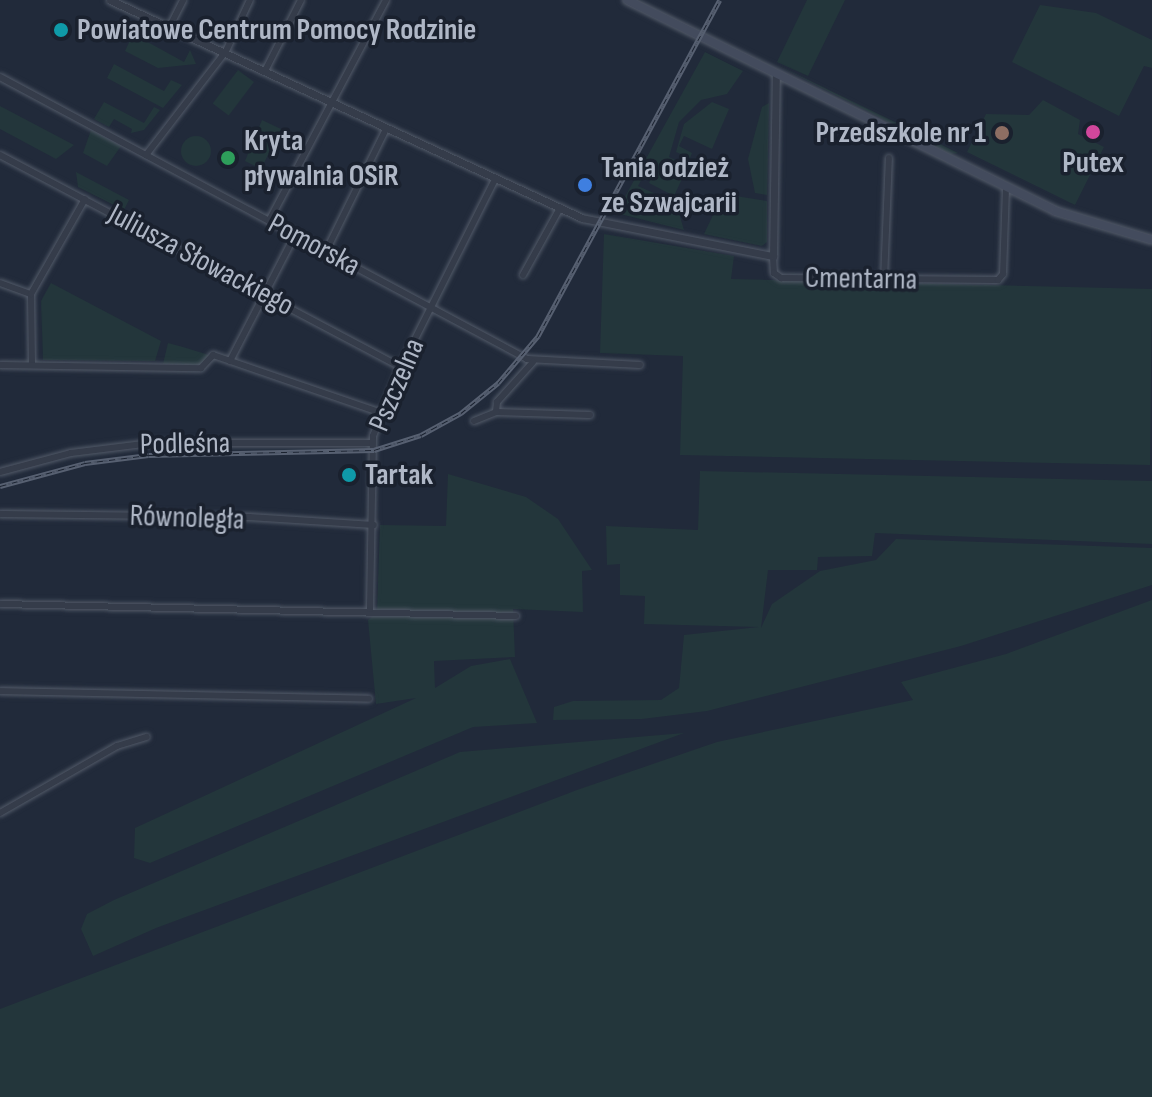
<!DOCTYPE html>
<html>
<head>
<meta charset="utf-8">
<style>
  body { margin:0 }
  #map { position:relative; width:1152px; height:1097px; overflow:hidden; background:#212a3a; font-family:"Sofia Sans Condensed",sans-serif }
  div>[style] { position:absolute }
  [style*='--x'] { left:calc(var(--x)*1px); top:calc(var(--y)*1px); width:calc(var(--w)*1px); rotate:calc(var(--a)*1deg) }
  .green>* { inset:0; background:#23363b; transform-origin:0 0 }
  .round { border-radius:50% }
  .roads { filter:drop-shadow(0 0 2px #525a68) drop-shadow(0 0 2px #525a68) }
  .minor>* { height:6px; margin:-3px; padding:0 3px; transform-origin:3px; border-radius:3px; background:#353c4a }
  .tertiary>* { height:7px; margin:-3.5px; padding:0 3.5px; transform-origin:3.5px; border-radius:3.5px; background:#353c4a }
  .secondary>* { height:8px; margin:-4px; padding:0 4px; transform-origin:4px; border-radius:4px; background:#434b5d }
  .rail>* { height:5px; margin-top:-2.5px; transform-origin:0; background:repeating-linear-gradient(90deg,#1a212e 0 6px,#576071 0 12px); box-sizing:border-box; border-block:2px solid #576071 }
  .dots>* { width:22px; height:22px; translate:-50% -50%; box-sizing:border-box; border:4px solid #1a212e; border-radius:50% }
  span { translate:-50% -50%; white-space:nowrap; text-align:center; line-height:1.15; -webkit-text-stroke:7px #1a212e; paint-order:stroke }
  .poi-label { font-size:30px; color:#afb7c6; font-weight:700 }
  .left { translate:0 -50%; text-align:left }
  .right { translate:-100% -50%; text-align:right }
  .street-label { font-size:30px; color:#afb7c6 }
</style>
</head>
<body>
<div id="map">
  <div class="green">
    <i style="clip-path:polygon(807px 0,845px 0,808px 76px,777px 62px)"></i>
    <i style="clip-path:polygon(1040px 5px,1096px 13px,1152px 40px,1152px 68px,1144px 66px,1119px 116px,1012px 62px)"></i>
    <i style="clip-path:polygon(133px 34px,184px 62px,190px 50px,196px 64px,158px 68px,125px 51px)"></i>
    <i style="clip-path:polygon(705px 52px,743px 71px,727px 94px,701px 100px,679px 122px,669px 157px,688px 166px,674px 196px,649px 183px,655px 170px,649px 166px,638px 186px,676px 203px,684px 230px,616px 213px)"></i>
    <i style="clip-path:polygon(114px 64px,164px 91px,171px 80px,182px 85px,163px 108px,107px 78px)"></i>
    <i style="clip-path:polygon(775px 64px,928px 138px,958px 153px,951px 154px)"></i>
    <i style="left:238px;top:70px;width:20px;height:42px;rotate:37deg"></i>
    <i style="clip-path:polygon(1043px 100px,1080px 120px,1078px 134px,1104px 147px,1075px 205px,967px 152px,986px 114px,1029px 115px)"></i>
    <i style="clip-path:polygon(104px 102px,144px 123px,154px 107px,160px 110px,144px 130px,131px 133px,132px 129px,114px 119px,109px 127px,94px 119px)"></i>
    <i style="clip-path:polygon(712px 102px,729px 109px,712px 149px,684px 136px,679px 146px,692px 153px,690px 158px,676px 152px,684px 124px)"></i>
    <i style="clip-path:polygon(769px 103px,767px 195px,755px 193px,748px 159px,762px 107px)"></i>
    <i style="clip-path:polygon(0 106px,74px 145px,56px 159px,0 129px)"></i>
    <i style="clip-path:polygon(262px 120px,281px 129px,261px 169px,245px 161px)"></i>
    <i style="clip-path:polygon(91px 130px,121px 146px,107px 166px,83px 153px)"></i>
    <i class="round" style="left:181px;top:136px;width:30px;height:30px"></i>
    <i style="clip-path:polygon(76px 172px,129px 200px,124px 210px,78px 187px)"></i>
    <i style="clip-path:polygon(723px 194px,767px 201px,767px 242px,762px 246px,704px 234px)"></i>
    <i style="clip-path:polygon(604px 234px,734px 256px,731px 279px,1152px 289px,1150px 465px,680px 455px,683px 356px,600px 353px)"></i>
    <i style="clip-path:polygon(51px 283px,161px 341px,155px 361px,43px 360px,41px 301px)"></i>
    <i style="clip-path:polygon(168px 343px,183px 347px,212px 356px,202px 365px,163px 364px)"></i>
    <i style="clip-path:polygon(700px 471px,1152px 481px,1152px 544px,875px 533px,872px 556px,818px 557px,817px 570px,768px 570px,761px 628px,772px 604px,820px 571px,876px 560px,896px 539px,1152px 548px,1152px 585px,961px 646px,707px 711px,642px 719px,553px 720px,554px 707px,573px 701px,661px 700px,679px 688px,684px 635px,759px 627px,644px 624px,645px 596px,620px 595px,620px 564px,607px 565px,606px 526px,698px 530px)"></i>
    <i style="clip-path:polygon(448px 474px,526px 497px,558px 519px,592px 570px,582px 571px,583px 612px,513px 609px,515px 657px,434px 661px,435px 688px,471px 666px,510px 659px,537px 723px,473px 727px,150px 863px,134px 858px,135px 828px,416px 698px,376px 704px,368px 620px,377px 613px,380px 525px,446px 526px)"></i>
    <i style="clip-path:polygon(1152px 600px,1152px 1097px,0 1097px,0 1009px,577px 790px,717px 742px,913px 700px,901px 682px,1006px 654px)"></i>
    <i style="clip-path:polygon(684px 733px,156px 928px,93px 956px,81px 929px,87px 914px,114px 900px,460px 752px)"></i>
  </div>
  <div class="roads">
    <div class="minor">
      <i style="--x:170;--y:26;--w:29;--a:-63"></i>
      <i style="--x:266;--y:69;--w:77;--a:-63.1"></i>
      <i style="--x:0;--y:77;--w:598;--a:28.15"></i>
      <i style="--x:527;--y:359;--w:113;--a:3"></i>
      <i style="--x:0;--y:155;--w:454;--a:27.9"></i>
      <i style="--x:146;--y:155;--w:131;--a:-52.4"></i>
      <i style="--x:226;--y:51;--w:56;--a:-64.8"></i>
      <i style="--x:269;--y:221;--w:250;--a:-62.1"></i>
      <i style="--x:326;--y:251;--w:136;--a:-63.8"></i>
      <i style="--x:773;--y:256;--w:17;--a:87"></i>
      <i style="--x:774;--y:273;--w:9;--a:36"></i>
      <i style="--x:781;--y:278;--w:217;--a:0.5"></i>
      <i style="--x:998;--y:280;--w:8;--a:-50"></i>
      <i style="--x:1003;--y:274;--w:86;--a:-88"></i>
      <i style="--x:523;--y:275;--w:77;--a:-61.1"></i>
      <i style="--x:884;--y:280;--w:122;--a:-87.7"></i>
      <i style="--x:0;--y:283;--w:33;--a:20"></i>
      <i style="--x:31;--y:294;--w:71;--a:89.2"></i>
      <i style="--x:31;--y:294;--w:109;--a:-60.4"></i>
      <i style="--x:230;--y:361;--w:142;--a:-62.7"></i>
      <i style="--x:533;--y:362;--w:54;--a:132"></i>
      <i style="--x:497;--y:402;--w:10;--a:96"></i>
      <i style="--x:496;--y:412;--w:94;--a:1.8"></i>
      <i style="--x:0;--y:365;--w:201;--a:0.9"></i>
      <i style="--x:201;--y:368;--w:18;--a:-47"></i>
      <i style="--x:213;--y:355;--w:178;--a:19"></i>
      <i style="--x:474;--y:421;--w:24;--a:-22"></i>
      <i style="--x:0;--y:472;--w:73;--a:-15"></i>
      <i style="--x:71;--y:453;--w:81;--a:-7.1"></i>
      <i style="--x:151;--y:443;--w:221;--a:0"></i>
      <i style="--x:0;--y:514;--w:249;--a:0.7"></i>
      <i style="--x:249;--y:517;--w:125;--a:3.7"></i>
      <i style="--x:0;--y:604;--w:516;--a:1.33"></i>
      <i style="--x:370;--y:609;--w:173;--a:-89"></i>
      <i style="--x:373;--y:436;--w:74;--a:-67.9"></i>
      <i style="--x:401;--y:367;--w:210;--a:-63.4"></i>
      <i style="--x:0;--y:691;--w:369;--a:1.2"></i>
      <i style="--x:0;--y:813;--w:135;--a:-29.8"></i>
      <i style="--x:117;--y:746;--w:31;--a:-17"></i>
    </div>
    <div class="tertiary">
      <i style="--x:110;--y:0;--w:520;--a:24.79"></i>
      <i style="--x:582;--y:218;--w:195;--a:11.3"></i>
      <i style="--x:773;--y:256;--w:182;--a:-89.1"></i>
    </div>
    <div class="secondary">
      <i style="--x:627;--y:0;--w:477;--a:26.2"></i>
      <i style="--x:1055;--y:211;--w:101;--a:16.6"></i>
    </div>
  </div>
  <div class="rail">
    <i style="--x:0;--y:486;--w:88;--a:-15.1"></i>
    <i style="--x:85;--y:463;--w:64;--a:-7.1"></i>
    <i style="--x:149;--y:455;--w:225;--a:-1.3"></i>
    <i style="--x:374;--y:450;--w:49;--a:-17.7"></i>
    <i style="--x:421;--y:435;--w:46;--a:-28.8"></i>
    <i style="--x:461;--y:413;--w:48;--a:-39"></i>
    <i style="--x:498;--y:383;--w:62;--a:-49.6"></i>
    <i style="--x:538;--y:336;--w:382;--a:-61.6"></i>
  </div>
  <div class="dots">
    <i style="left:61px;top:30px;background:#0f9aa8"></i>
    <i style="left:1093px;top:132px;background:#d1479c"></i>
    <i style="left:1002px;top:133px;background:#8d6e63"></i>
    <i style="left:228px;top:158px;background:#2e9e5b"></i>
    <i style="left:585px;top:185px;background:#3f7fe0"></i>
    <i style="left:349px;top:475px;background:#0f9aa8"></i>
  </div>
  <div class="poi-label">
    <span class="left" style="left:77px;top:30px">Powiatowe Centrum Pomocy Rodzinie</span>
    <span class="right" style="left:986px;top:133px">Przedszkole nr 1</span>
    <span class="left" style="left:244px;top:158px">Kryta<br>pływalnia OSiR</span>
    <span style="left:1093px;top:163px">Putex</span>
    <span class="left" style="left:601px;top:185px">Tania odzież<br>ze Szwajcarii</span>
    <span class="left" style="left:365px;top:475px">Tartak</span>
  </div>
  <div class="street-label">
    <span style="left:314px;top:245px;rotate:28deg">Pomorska</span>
    <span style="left:201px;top:260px;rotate:28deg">Juliusza Słowackiego</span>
    <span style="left:861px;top:279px;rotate:1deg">Cmentarna</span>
    <span style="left:397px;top:385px;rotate:-67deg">Pszczelna</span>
    <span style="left:185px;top:444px;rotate:-1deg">Podleśna</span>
    <span style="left:187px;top:518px;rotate:2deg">Równoległa</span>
  </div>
</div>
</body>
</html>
